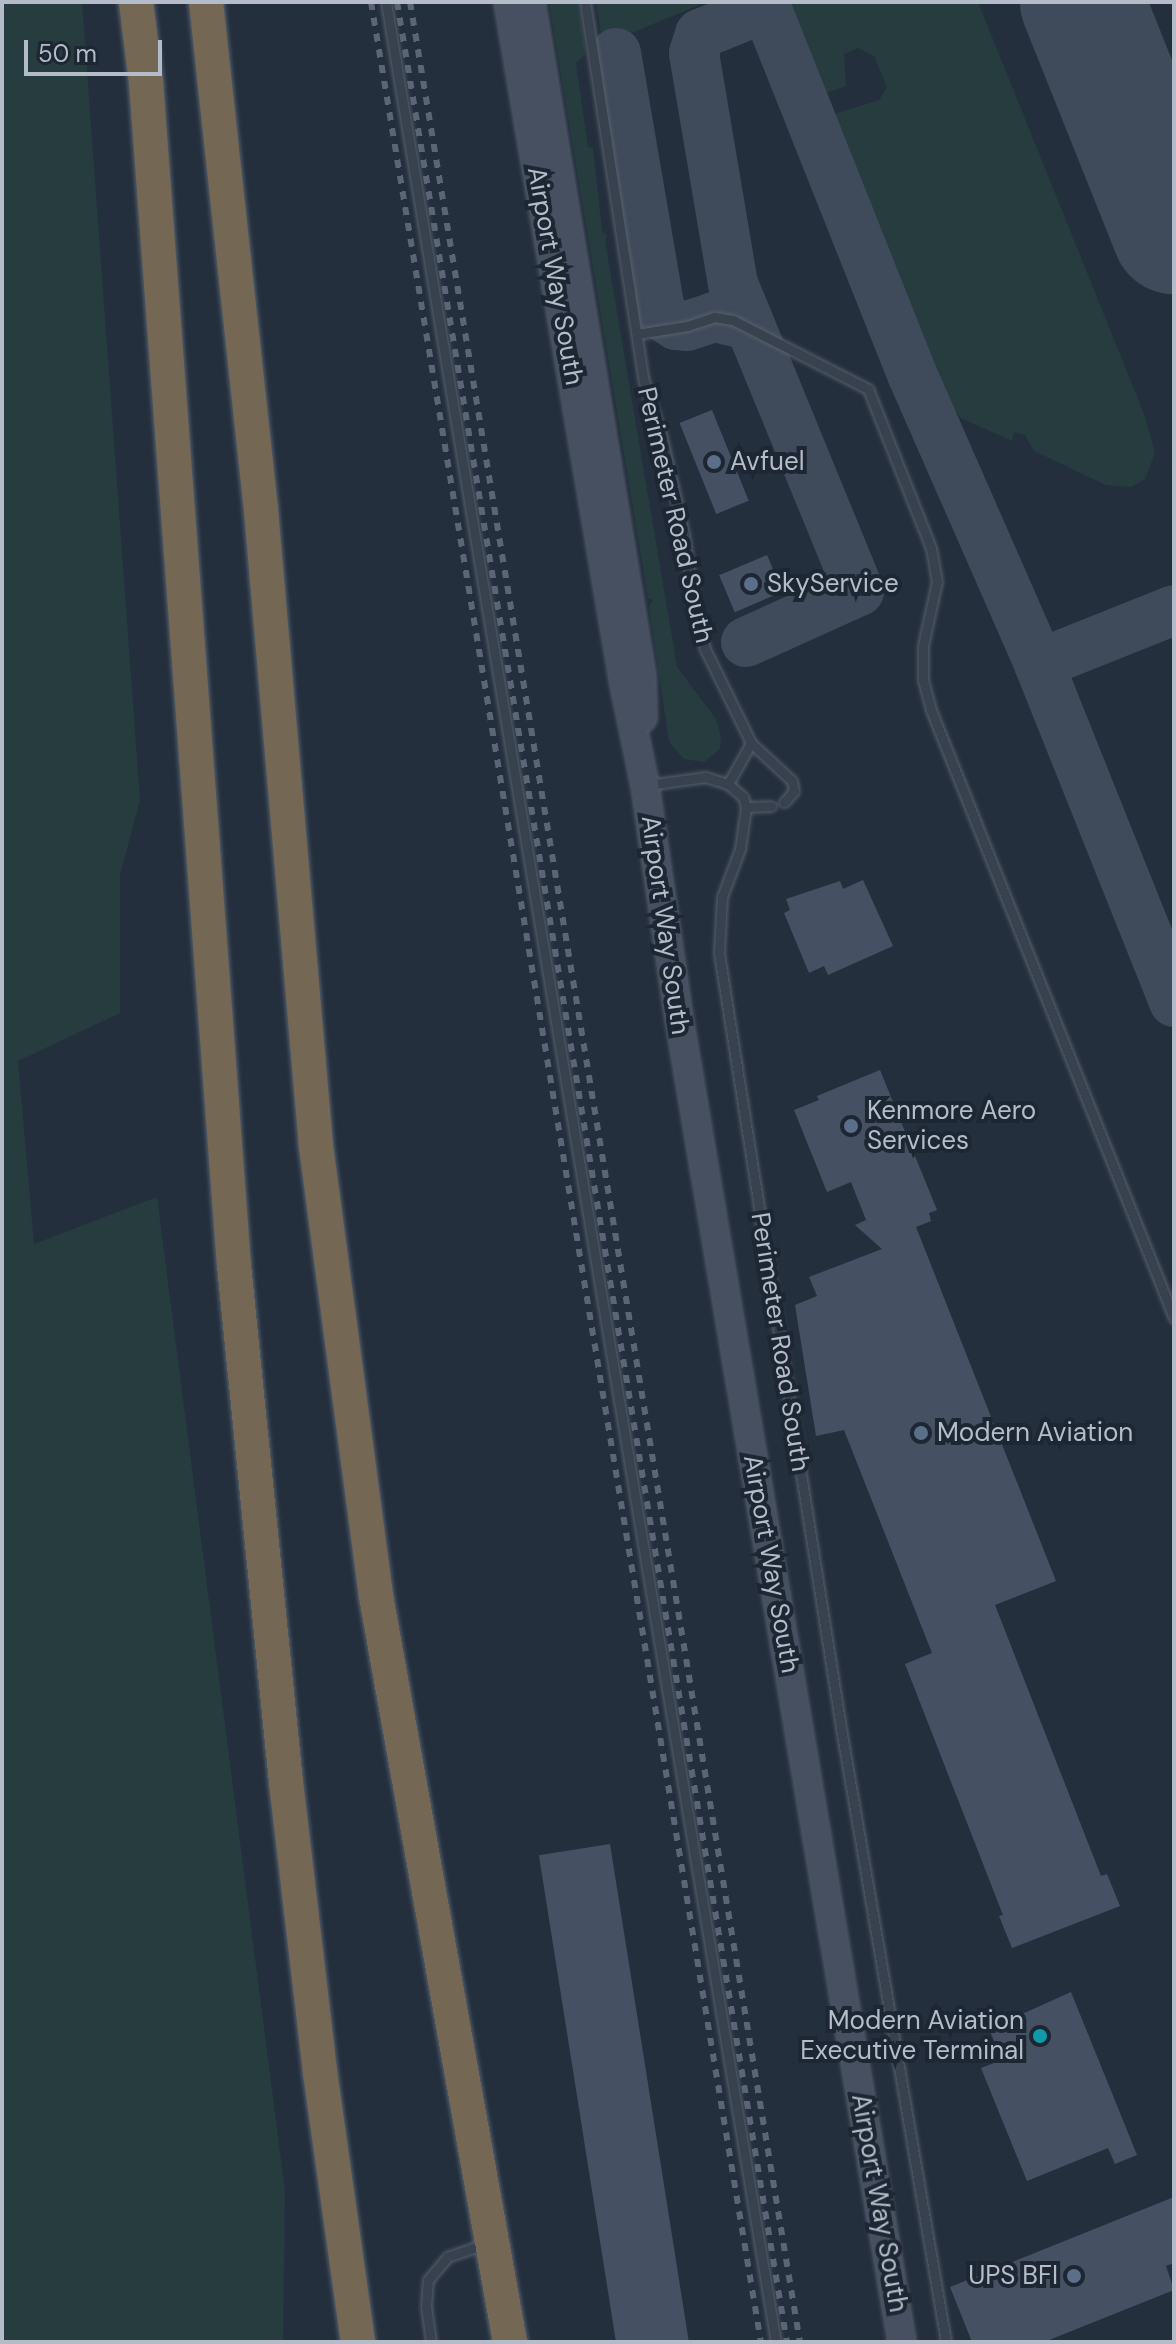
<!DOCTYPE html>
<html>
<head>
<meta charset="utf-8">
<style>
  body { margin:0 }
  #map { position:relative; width:1176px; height:2344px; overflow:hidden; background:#242f3e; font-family:"DM Sans",sans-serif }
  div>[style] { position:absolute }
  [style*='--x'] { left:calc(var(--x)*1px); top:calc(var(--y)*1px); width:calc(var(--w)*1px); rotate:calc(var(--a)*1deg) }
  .green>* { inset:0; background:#263c3f }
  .taxiway>* { height:50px; margin:-25px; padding:0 25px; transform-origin:25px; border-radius:25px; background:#3f4a5a }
  .runway>* { height:124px; margin:-62px; padding:0 62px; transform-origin:62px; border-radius:62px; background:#3f4a5a }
  .building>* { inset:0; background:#455162; transform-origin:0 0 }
  .roads { filter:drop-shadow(0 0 2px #565f6c) drop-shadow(0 0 2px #565f6c) }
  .service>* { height:9px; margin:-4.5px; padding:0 4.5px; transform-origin:4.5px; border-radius:4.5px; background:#38414e }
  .secondary>* { height:26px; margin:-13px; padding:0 13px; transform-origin:13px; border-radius:13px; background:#465061 }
  .motorway>* { height:34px; margin:-17px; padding:0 17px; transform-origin:17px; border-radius:17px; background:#746855 }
  .rail>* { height:6px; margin-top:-3px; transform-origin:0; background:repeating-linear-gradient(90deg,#5a6575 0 8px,transparent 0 16px) }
  .dots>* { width:22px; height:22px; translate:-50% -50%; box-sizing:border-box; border:4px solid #1d2633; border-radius:50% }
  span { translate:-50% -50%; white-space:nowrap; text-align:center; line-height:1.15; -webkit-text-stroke:8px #1d2633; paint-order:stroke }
  .street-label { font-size:26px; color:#b4bcc9 }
  .poi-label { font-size:26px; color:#b4bcc9 }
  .left { translate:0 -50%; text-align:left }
  .right { translate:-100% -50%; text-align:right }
  .frame { position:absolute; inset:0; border:4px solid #b4bcc9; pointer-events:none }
  .scale { position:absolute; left:24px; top:40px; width:138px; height:36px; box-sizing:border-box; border:4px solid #b4bcc9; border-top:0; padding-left:10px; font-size:24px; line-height:28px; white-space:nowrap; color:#b4bcc9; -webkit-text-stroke:6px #1d2633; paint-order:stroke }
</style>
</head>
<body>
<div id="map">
  <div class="green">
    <i style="clip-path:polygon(2px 2px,82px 2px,140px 800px,120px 875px,120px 1013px,18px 1061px,34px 1244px,157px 1197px,285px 2191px,283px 2342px,2px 2342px)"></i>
    <i style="clip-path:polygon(549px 2px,578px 2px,586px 54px,576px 63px,588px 147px,593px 148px,602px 231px,607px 235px,605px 241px,677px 667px,716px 719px,721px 736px,720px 749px,704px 762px,684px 759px,669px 742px,649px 607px,653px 600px,648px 598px)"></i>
    <i style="clip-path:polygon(596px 2px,706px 2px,603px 45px)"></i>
    <i style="clip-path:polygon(781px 2px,978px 2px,1144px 414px,1155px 453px,1145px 479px,1131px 487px,1106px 485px,1034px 451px,1025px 435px,1014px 432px,1012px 441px,961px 418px,936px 390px,825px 117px,879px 100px,887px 87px,874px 56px,858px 48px,844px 54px,846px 86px,818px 96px)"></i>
  </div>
  <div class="taxiway">
    <i style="--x:764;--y:2;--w:400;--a:68.3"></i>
    <i style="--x:912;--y:374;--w:317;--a:66.3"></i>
    <i style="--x:1039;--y:664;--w:364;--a:68.2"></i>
    <i style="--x:616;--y:53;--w:266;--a:80.3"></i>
    <i style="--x:661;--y:315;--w:18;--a:34"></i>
    <i style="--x:676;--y:325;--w:11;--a:5"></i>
    <i style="--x:687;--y:326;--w:28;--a:-18"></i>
    <i style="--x:714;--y:317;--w:26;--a:13"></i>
    <i style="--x:746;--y:642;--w:124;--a:-24.3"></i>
    <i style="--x:859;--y:591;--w:332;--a:-112.3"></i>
    <i style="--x:733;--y:284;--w:234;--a:-99.6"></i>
    <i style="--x:694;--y:53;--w:20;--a:-72"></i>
    <i style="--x:700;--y:34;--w:71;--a:-22.2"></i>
    <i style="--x:1039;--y:664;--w:145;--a:-21.8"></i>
  </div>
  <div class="runway">
    <i style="--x:1082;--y:2;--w:248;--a:68.2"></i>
  </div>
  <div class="building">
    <i style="left:712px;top:410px;width:98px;height:35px;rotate:68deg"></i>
    <i style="left:767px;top:555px;width:40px;height:52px;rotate:67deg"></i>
    <i style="clip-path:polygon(863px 880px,893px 946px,828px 975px,824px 966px,809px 973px,784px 913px,790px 910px,786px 899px,840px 881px,843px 889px)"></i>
    <i style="clip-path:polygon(880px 1070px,937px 1210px,929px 1213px,931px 1221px,916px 1227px,1056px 1581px,995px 1605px,1101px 1876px,1107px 1874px,1120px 1906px,1012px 1948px,999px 1916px,1003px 1915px,905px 1664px,932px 1653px,844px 1430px,816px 1436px,795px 1305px,817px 1296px,809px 1277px,882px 1249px,855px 1225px,866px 1220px,851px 1182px,827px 1192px,794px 1110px,819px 1100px,817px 1096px)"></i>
    <i style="left:610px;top:1844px;width:505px;height:72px;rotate:81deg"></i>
    <i style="clip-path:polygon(1071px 1992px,1137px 2155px,1115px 2164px,1108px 2148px,1027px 2181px,981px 2068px,1002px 2060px,989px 2029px)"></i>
    <i style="clip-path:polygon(1174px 2197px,1174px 2263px,1166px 2266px,1174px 2290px,1044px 2342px,972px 2342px,950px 2287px)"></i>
  </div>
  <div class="roads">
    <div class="service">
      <i style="--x:386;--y:2;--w:2372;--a:80.54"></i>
      <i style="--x:585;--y:2;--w:384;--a:81.2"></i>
      <i style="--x:644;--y:381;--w:60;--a:72.5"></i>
      <i style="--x:662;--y:438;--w:98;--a:77.1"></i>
      <i style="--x:684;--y:534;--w:70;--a:81.8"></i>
      <i style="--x:694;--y:603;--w:47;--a:76.6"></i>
      <i style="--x:705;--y:649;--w:105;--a:63.9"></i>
      <i style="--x:751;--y:743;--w:47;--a:119.3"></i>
      <i style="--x:637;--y:334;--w:51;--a:-9.1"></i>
      <i style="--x:687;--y:326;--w:28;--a:-18"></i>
      <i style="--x:714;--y:317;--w:19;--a:9"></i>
      <i style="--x:733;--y:320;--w:152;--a:27.1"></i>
      <i style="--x:868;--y:389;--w:171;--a:68.4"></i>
      <i style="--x:931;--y:548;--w:34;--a:80"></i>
      <i style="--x:937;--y:581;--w:66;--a:102.2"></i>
      <i style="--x:923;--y:646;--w:34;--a:90"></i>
      <i style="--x:923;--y:680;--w:31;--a:75"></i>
      <i style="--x:931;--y:710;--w:655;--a:68.21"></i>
      <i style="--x:751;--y:743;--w:56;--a:42.8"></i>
      <i style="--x:792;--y:781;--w:10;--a:79"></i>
      <i style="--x:794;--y:791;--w:15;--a:132"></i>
      <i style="--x:648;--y:785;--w:58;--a:-8"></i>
      <i style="--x:705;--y:777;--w:24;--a:17"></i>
      <i style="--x:728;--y:784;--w:20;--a:41"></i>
      <i style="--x:743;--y:797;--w:10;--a:73"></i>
      <i style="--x:746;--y:807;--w:42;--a:98.1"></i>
      <i style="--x:740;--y:849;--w:51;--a:110.6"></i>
      <i style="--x:722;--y:897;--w:56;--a:93.1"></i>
      <i style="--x:719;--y:953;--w:791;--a:81.05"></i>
      <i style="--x:842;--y:1734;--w:617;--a:80.29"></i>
      <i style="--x:746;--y:807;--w:25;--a:-2"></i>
      <i style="--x:431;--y:2342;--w:35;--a:-98"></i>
      <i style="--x:426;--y:2307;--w:27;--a:-86"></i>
      <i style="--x:428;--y:2280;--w:30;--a:-50"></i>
      <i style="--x:447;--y:2257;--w:40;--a:-18.9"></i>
    </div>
    <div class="secondary">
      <i style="--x:508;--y:2;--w:692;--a:80.35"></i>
      <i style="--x:624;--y:684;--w:103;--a:78.3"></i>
      <i style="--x:645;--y:785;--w:235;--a:81.7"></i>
      <i style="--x:679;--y:1018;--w:1343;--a:80.44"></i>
      <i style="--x:531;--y:2;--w:684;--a:80.66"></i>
      <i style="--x:642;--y:677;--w:41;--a:88.6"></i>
    </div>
    <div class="motorway">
      <i style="--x:136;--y:2;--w:81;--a:82.9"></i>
      <i style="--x:146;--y:82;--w:1186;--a:85.75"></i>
      <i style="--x:234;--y:1265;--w:520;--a:84.26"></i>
      <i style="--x:286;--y:1782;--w:292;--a:83.3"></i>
      <i style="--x:320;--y:2072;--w:273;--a:82"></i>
      <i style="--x:206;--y:2;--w:511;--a:83.82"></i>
      <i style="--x:261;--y:510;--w:638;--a:85.06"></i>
      <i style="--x:316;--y:1146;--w:454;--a:82.4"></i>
      <i style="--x:376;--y:1596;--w:758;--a:79.82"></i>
    </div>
  </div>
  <div class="rail">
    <i style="--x:371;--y:2;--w:2372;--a:80.54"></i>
    <i style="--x:397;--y:2;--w:2372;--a:80.54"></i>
    <i style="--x:410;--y:2;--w:2372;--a:80.54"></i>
  </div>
  <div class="dots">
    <i style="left:714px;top:462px;background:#5c6f8a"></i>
    <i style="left:751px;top:584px;background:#5c6f8a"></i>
    <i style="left:851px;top:1126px;background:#5c6f8a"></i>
    <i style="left:921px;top:1433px;background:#5c6f8a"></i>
    <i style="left:1040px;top:2036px;background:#0f9aa8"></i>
    <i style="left:1074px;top:2276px;background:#5c6f8a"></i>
  </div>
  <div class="street-label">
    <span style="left:555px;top:276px;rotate:80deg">Airport Way South</span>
    <span style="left:675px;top:515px;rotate:77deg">Perimeter Road South</span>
    <span style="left:665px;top:925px;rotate:82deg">Airport Way South</span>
    <span style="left:780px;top:1342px;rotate:81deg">Perimeter Road South</span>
    <span style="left:771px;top:1564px;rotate:80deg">Airport Way South</span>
    <span style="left:879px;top:2203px;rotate:80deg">Airport Way South</span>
  </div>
  <div class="poi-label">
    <span class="left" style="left:730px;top:462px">Avfuel</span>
    <span class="left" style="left:767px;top:584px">SkyService</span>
    <span class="left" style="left:867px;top:1126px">Kenmore Aero<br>Services</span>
    <span class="left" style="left:937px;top:1433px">Modern Aviation</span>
    <span class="right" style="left:1024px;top:2036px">Modern Aviation<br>Executive Terminal</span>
    <span class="right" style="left:1058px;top:2276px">UPS BFI</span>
  </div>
  <div class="frame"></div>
  <div class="scale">50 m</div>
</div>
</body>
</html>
